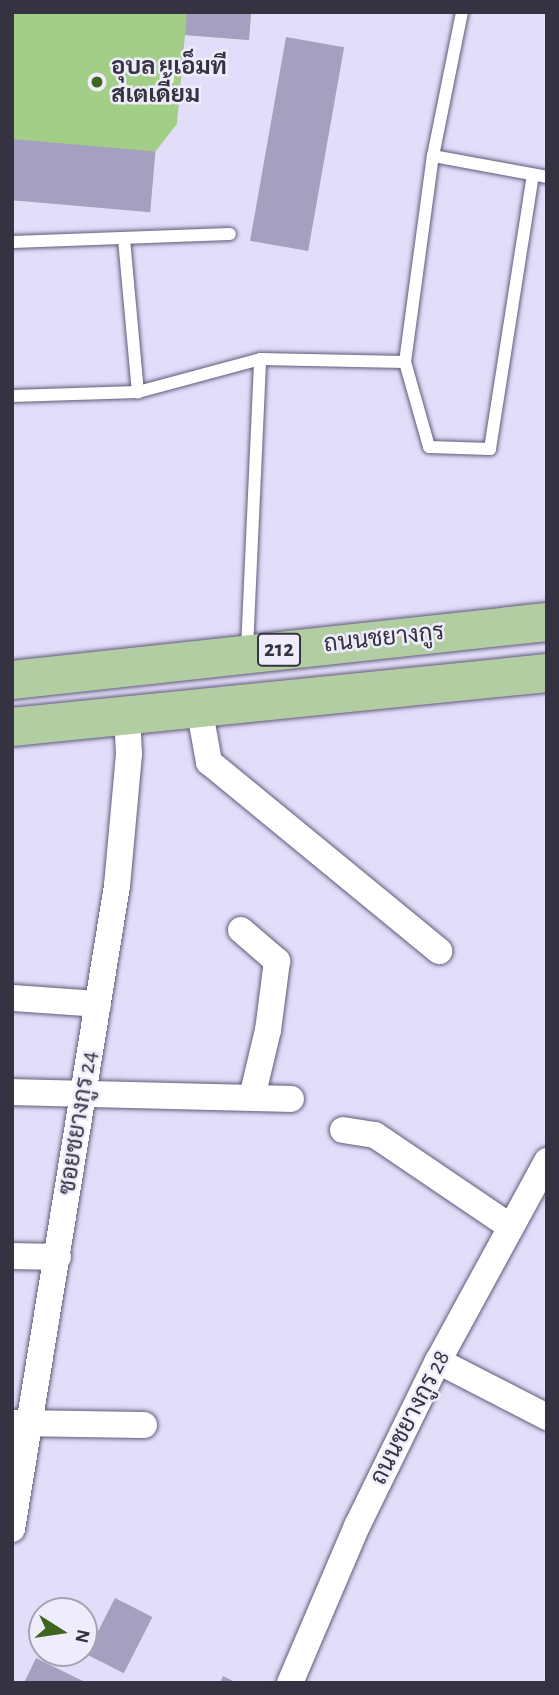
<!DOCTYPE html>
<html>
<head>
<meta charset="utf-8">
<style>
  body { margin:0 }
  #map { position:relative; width:559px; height:1695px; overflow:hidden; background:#e2defa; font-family:"Alegreya Sans",Sarabun,sans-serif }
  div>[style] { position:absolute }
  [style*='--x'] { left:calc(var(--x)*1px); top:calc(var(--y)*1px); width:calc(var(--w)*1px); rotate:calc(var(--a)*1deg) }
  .green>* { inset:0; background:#a3ce87 }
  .building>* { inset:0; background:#a59fc0; transform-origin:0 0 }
  .roads { filter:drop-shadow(0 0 2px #615b79) drop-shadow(0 0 2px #615b79) }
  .service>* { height:12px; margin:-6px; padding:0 6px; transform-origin:6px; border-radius:6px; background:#fff }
  .minor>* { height:26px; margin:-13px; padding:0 13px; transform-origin:13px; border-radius:13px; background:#fff }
  .primary>* { height:38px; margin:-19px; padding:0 19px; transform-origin:19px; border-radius:19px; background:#b3cda3 }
  .dots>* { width:19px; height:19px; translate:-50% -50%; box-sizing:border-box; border:4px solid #efedfb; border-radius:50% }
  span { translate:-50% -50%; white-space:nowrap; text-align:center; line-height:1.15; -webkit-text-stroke:5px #efedfb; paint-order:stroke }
  .shield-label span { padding:2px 5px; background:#efedfb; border:2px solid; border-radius:5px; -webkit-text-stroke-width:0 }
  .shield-label { font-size:23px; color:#353341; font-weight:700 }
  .poi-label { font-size:24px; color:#353341; font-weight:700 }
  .left { translate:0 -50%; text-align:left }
  .street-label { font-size:24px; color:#353341 }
  .frame { position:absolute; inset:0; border:14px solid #353341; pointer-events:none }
  .north { position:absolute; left:28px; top:1597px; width:70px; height:70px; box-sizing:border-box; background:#efedfb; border:2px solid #a5a3b1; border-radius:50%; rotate:102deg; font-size:19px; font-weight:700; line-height:28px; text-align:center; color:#353341 }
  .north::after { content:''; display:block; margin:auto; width:24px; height:32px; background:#3f6621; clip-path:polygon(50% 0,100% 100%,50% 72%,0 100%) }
</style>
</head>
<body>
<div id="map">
  <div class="green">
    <i style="clip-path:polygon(12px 12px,251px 12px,249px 40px,185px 35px,177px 124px,155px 152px,150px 211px,12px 200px)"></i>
  </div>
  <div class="building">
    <i style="clip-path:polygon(187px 12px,251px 12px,249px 40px,185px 35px)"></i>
    <i style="left:286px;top:37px;width:59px;height:207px;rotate:10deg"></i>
    <i style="left:12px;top:139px;width:144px;height:61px;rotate:5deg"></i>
    <i style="left:115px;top:1598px;width:42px;height:63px;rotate:27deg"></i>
    <i style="clip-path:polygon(36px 1658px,87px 1683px,24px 1683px)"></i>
    <i style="clip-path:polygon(223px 1676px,237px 1683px,220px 1683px)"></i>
  </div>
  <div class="roads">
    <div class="service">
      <i style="--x:433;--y:156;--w:116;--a:10.4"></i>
      <i style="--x:124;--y:239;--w:154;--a:84.8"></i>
      <i style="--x:12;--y:242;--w:218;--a:-2.1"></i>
      <i style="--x:405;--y:362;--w:88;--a:74.2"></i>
      <i style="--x:429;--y:447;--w:61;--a:1.9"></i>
      <i style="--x:490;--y:449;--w:277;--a:-81.1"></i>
      <i style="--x:12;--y:396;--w:126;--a:-1.8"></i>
      <i style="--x:138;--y:392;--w:126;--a:-15.1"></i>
      <i style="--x:260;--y:359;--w:145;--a:1.2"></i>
      <i style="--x:405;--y:362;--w:208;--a:-82.3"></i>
      <i style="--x:433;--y:156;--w:147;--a:-78.6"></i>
      <i style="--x:247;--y:649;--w:290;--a:-87.4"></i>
    </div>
    <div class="minor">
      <i style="--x:199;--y:707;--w:56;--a:79.7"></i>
      <i style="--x:209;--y:762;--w:298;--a:39.4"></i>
      <i style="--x:241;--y:930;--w:48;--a:40.7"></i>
      <i style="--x:277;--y:961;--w:70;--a:97.4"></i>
      <i style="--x:268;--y:1030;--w:69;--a:103.4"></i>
      <i style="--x:12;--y:998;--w:86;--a:4"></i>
      <i style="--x:12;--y:1092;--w:279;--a:1.4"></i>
      <i style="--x:343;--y:1130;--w:32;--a:9"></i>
      <i style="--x:375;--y:1135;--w:164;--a:34.1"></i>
      <i style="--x:12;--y:1256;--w:46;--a:1.2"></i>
      <i style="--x:438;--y:1361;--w:123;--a:27.2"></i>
      <i style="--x:14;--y:1423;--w:130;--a:0.9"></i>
      <i style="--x:12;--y:1529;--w:652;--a:-80.73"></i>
      <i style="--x:117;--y:886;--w:133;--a:-84.8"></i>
      <i style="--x:129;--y:754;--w:40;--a:-92.9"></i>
      <i style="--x:290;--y:1683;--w:171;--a:-66.9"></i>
      <i style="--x:357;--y:1526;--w:184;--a:-63.9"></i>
      <i style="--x:438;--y:1361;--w:228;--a:-61.4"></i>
    </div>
    <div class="primary">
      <i style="--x:12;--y:680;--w:538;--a:-6.19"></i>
      <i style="--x:12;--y:727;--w:538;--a:-5.76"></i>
    </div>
  </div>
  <div class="dots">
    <i style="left:97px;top:82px;background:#3f6621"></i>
  </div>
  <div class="shield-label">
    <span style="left:279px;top:650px">212</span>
  </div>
  <div class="poi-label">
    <span class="left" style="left:111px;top:82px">อุบล ยูเอ็มที<br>สเตเดี้ยม</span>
  </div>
  <div class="street-label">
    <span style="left:384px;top:639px;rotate:-6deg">ถนนชยางกูร</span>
    <span style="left:79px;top:1123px;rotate:-81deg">ซอยชยางกูร 24</span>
    <span style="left:411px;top:1418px;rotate:-63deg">ถนนชยางกูร 28</span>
  </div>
  <div class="frame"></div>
  <div class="north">N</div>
</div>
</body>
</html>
